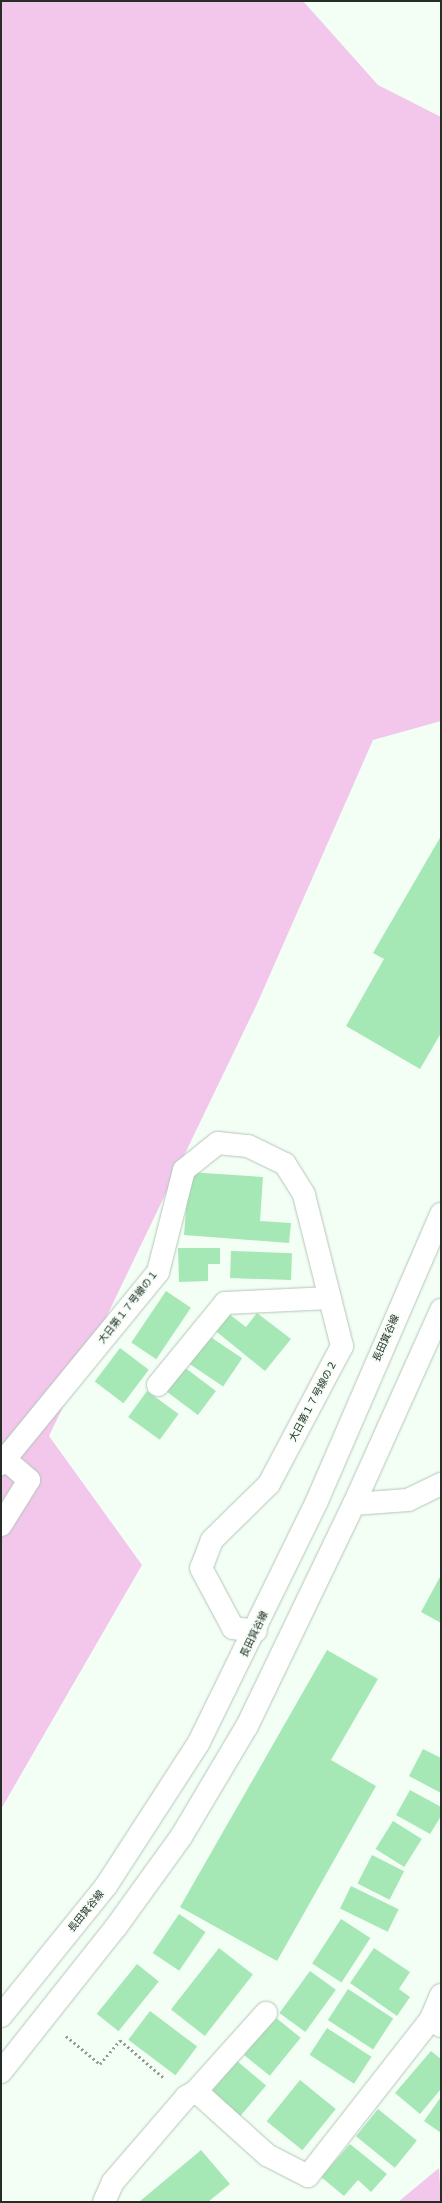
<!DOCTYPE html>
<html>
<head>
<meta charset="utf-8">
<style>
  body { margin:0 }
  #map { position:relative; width:442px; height:2203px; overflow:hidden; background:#f3fef5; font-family:Poppins,"Noto Sans JP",sans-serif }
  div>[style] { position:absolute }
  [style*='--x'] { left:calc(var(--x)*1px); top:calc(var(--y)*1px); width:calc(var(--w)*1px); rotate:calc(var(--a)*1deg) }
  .green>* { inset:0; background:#f2c7eb }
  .building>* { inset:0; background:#a5e8b5; transform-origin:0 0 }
  .path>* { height:2.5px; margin-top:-1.25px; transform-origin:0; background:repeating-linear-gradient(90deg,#929b93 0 2px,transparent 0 5px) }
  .roads { filter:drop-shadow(0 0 1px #b4c6b8) drop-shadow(0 0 1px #b4c6b8) }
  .minor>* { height:22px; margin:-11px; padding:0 11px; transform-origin:11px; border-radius:11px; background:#fff }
  .tertiary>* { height:22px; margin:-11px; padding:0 11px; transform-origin:11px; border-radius:11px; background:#fff }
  span { translate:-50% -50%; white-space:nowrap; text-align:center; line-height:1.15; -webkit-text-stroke:3.5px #f3fef5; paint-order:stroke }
  .street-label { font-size:10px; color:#262d27 }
  .frame { position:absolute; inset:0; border:2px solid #262d27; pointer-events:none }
</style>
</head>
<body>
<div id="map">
  <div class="green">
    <i style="clip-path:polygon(1px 1px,303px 1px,378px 85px,441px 117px,441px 721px,373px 740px,257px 1004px,49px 1436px,142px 1565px,1px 1809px)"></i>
    <i style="clip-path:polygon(439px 2168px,441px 2202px,398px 2202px)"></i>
  </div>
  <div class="building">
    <i style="clip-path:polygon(441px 836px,441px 1033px,420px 1069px,346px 1026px,384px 959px,373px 953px)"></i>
    <i style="clip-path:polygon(189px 1172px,263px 1177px,260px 1221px,291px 1223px,289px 1243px,184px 1235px)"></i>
    <i style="clip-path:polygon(178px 1248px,220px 1248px,220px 1264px,208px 1264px,208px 1281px,179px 1282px)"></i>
    <i style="left:231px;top:1251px;width:61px;height:27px;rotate:2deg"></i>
    <i style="left:166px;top:1291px;width:30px;height:62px;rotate:34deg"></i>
    <i style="clip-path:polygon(225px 1311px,246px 1327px,257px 1313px,291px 1339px,265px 1371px,212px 1328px)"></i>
    <i style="left:209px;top:1336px;width:40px;height:34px;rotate:34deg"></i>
    <i style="left:120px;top:1348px;width:36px;height:42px;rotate:37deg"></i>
    <i style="left:184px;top:1367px;width:40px;height:30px;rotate:37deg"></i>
    <i style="left:147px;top:1391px;width:39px;height:32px;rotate:36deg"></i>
    <i style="clip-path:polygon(441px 1575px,441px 1623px,421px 1612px)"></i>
    <i style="clip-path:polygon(327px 1650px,378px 1679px,331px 1760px,376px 1786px,277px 1961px,180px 1907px)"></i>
    <i style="clip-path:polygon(423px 1749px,441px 1758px,441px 1793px,409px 1776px)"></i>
    <i style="clip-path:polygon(410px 1790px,441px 1807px,441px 1816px,430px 1834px,396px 1815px)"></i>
    <i style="left:393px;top:1821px;width:34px;height:33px;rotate:32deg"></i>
    <i style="left:372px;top:1855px;width:36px;height:32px;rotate:27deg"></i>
    <i style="left:351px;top:1886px;width:53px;height:25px;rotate:26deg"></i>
    <i style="left:179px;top:1914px;width:32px;height:47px;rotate:34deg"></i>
    <i style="left:341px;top:1919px;width:35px;height:53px;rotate:33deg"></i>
    <i style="left:219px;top:1948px;width:43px;height:78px;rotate:38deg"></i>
    <i style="clip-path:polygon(374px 1948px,410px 1972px,399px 1989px,410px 1997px,397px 2016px,350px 1983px)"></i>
    <i style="left:137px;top:1964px;width:28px;height:64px;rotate:39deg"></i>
    <i style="left:310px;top:1971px;width:32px;height:52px;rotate:36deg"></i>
    <i style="left:348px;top:1989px;width:54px;height:37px;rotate:33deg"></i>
    <i style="left:150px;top:2011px;width:59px;height:36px;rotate:37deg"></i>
    <i style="left:275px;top:2017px;width:33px;height:49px;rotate:39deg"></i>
    <i style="left:327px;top:2028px;width:53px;height:32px;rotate:33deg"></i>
    <i style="clip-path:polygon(431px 2051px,441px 2059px,441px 2089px,420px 2114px,395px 2093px)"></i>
    <i style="left:237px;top:2061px;width:38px;height:43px;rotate:40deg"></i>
    <i style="left:300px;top:2080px;width:46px;height:53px;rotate:39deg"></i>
    <i style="clip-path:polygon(441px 2097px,441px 2133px,424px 2121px)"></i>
    <i style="left:378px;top:2109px;width:50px;height:35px;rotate:39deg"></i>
    <i style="clip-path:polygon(350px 2144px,387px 2174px,371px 2192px,358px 2180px,344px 2196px,321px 2177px)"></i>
    <i style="clip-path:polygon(201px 2150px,230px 2184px,208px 2202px,139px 2202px)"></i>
  </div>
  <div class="path">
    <i style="--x:66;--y:2036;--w:44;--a:39.5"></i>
    <i style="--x:100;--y:2064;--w:31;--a:-50"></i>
    <i style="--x:120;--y:2040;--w:58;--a:40.8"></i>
  </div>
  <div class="roads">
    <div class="minor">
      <i style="--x:158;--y:1385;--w:106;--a:-50.7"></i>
      <i style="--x:225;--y:1303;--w:105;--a:-2.7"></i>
      <i style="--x:1;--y:1464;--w:248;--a:-50.7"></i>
      <i style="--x:158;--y:1272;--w:105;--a:-75.7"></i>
      <i style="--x:184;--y:1170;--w:43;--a:-38.5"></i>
      <i style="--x:218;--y:1143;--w:30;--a:6"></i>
      <i style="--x:248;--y:1146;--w:41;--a:25.9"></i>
      <i style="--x:285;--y:1164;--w:36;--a:58"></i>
      <i style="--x:304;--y:1195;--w:156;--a:75.9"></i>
      <i style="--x:342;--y:1346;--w:156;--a:117.9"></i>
      <i style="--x:269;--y:1484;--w:80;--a:135.5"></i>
      <i style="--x:212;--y:1540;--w:30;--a:111"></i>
      <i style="--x:201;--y:1568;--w:68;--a:61.9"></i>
      <i style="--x:233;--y:1628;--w:23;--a:7"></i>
      <i style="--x:354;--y:1504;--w:54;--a:-4.2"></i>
      <i style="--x:408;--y:1500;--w:37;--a:-26"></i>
      <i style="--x:1;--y:1525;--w:53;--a:-58.1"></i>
      <i style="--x:29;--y:1480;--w:32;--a:-139"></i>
      <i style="--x:441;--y:1995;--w:26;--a:113"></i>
      <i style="--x:431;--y:2019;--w:12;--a:35"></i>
      <i style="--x:196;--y:2091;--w:96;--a:42"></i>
      <i style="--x:267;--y:2155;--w:46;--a:27.1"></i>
      <i style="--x:308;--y:2176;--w:199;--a:-51.9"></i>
      <i style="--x:104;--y:2202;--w:22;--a:-66"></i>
      <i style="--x:113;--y:2182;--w:112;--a:-49.3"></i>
      <i style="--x:186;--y:2097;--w:12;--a:-31"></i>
      <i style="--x:196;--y:2091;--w:105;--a:-48.1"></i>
    </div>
    <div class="tertiary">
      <i style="--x:1;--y:2016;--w:167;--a:-51.1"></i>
      <i style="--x:106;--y:1886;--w:171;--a:-57.1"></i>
      <i style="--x:199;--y:1742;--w:268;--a:-63.9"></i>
      <i style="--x:317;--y:1501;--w:313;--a:-66.6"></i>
      <i style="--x:1;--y:2072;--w:185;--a:-51.6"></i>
      <i style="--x:116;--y:1927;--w:111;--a:-54.2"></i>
      <i style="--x:181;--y:1837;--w:129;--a:-59.3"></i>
      <i style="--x:247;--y:1726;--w:246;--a:-64.3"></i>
      <i style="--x:354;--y:1504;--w:213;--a:-65.8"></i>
    </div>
  </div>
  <div class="street-label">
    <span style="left:128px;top:1307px;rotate:-52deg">大日第１７号線の１</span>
    <span style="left:386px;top:1338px;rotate:-66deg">長田箕谷線</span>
    <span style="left:313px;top:1401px;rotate:-62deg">大日第１７号線の２</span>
    <span style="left:254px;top:1634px;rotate:-64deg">長田箕谷線</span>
    <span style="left:86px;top:1911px;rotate:-51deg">長田箕谷線</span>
  </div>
  <div class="frame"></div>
</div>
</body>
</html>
